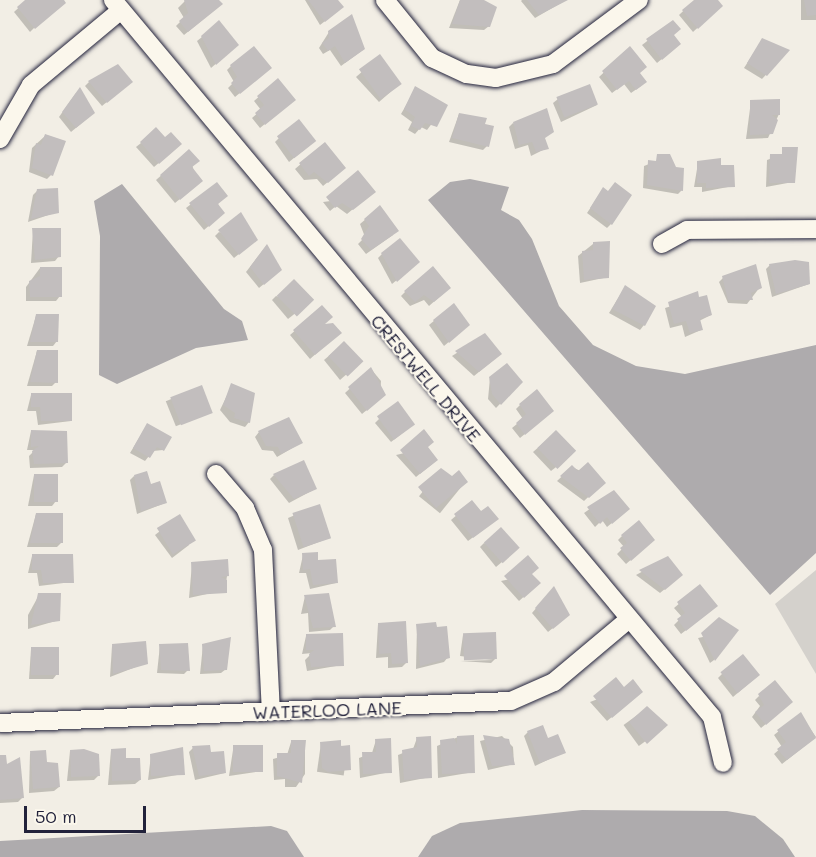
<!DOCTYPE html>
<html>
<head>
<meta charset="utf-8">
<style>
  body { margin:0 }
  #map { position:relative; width:816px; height:857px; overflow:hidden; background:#f2eee5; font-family:Mali,sans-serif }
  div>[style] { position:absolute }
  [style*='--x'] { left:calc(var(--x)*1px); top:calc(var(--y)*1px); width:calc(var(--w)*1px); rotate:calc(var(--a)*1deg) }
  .green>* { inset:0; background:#d4d1cc }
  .water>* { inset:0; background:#aeabad }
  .shadow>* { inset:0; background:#0003; transform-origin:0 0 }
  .building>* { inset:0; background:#c2bebe; transform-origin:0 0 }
  .roads { filter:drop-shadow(0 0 2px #22223b) drop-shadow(0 0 2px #22223b) }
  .minor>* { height:18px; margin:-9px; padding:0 9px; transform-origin:9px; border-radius:9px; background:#fbf7ec }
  span { translate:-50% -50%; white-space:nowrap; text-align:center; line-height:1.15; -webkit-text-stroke:4.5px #fbf7ec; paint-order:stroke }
  .street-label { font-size:18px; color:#22223b }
  .scale { position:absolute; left:24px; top:806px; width:122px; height:27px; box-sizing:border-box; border:3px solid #22223b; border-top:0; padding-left:8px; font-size:18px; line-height:21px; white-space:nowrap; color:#22223b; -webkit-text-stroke:4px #fbf7ec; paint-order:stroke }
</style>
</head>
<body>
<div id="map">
  <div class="green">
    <i style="clip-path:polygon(816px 570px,816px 674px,775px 604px)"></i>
  </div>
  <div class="water">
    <i style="clip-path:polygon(470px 179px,509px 187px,501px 210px,519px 220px,532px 239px,559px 306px,593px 345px,636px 366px,685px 374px,816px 345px,816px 553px,770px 595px,428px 200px,450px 182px)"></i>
    <i style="clip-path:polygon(122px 184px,224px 309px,242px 321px,248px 340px,196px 348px,117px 384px,99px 375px,100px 236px,94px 201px)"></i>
    <i style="clip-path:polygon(582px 810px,727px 811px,755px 816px,783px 839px,795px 857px,418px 857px,432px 836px,460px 823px)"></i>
    <i style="clip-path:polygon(271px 826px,287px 831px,304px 857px,0 857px,0 841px)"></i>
  </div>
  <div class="shadow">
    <i style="clip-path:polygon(27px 0,62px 0,30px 32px,14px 12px)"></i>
    <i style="clip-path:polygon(186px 0,217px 0,217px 8px,184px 35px,176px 26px,184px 18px,178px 8px)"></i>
    <i style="clip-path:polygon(305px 0,337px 0,338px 11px,320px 25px)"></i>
    <i style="clip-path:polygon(460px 0,479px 0,489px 26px,484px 30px,449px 28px)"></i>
    <i style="clip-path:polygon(566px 0,535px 18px,521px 1px,522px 0)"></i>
    <i style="clip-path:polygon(695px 0,716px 0,721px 6px,693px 32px,679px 15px)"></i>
    <i style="left:801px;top:0;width:15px;height:20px"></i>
    <i style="clip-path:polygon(672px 22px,675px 48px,657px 63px,642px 45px)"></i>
    <i style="clip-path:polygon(329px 32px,364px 49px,341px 66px,330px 50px,323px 54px,319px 48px)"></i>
    <i style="clip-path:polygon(202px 37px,233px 49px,211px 68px,197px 41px)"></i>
    <i style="clip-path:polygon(762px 40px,788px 51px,762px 79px,744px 68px)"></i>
    <i style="clip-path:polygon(630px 48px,641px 86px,631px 93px,624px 84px,612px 93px,599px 77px)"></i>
    <i style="clip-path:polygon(380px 56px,395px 88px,379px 102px,356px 77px)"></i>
    <i style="clip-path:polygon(231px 66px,265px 72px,235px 97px,228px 88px,234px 82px,227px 70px)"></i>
    <i style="clip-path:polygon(278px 80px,289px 104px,260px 128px,252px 118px,261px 110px,254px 101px)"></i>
    <i style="clip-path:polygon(89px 82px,126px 86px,102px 106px,85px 86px)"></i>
    <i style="clip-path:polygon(416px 88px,446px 105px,427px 130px,421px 127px,415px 134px,408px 130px,412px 122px,401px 114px)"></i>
    <i style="clip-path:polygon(76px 93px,89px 117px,71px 132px,59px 117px)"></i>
    <i style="clip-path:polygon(558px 99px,597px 105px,561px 122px,553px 103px)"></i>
    <i style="clip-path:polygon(751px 101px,779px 114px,768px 138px,746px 139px)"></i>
    <i style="clip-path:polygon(459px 114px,487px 146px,483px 150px,449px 142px)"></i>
    <i style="clip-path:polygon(513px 123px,544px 138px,547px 148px,531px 156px,528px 145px,515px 149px,509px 127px)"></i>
    <i style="clip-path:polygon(46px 135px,51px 175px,47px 179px,29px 172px,32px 148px)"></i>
    <i style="clip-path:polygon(279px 138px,310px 145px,289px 162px,275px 142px)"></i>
    <i style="clip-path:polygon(141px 143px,176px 148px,154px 167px,136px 147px)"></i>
    <i style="clip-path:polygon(324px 144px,340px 172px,323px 186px,317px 179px,304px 180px,295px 169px)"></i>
    <i style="clip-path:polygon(797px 149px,793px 182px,766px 187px,767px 160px)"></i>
    <i style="clip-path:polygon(189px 151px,197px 185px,175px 203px,156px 180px)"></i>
    <i style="clip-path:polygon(669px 156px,682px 190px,678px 194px,643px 188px,644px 166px)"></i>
    <i style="clip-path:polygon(698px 163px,719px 167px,733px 186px,702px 192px,702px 187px,694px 187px)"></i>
    <i style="clip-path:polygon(217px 184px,219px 217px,204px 230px,186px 208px)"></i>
    <i style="clip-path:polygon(603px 189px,611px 224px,607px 228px,587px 213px)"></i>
    <i style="clip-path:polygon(37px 191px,57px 212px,28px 222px,33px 195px)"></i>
    <i style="clip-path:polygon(369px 196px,347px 214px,336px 206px,330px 211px,323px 202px)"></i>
    <i style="clip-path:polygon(380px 207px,393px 235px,366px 254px,358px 244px,365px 237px,360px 224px)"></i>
    <i style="clip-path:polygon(33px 230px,59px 256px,55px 261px,31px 263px)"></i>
    <i style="clip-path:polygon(219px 232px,251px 244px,234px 258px,215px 236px)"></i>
    <i style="clip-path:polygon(593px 244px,608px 277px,580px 283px,578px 256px)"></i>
    <i style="clip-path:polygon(266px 246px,276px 274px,259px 288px,246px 272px)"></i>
    <i style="clip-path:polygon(382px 254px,414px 266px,392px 284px,378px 258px)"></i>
    <i style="clip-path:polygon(770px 265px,809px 284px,772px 297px,766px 269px)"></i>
    <i style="clip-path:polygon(40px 268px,60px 296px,56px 301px,26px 301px,26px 287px)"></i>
    <i style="clip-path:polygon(723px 278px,760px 287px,747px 304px,728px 303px,719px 282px)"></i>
    <i style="clip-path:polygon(625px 287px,644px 325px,640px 330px,609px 313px)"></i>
    <i style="clip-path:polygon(405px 292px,445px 292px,429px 306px,424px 300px,410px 306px,401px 296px)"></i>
    <i style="clip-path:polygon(276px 296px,307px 304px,288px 319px,272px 300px)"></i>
    <i style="clip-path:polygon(698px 298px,711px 315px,699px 321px,701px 330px,685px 337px,682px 325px,670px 328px,665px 308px)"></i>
    <i style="clip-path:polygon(453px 305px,464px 329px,444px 346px,429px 325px)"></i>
    <i style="clip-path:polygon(322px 307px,321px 326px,335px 337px,310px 359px,290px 335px)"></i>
    <i style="clip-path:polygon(36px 316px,57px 341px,53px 346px,27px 346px)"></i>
    <i style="clip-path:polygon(485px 335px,496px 358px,474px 376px,452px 356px)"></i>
    <i style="clip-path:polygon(344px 343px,357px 365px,340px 380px,324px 360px)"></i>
    <i style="clip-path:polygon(37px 351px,56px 382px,52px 386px,27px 386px)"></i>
    <i style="clip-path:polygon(371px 369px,381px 381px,380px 399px,362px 414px,345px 393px)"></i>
    <i style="clip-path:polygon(490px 378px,521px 382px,496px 408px,488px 399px)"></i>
    <i style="clip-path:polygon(232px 385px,249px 422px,245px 427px,230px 422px,220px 410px)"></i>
    <i style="left:201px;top:387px;width:27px;height:38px;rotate:68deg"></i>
    <i style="clip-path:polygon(31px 395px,71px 421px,38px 425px,36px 411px,27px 411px)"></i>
    <i style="clip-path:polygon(520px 405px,548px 415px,520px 438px,512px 428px,523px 419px,516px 409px)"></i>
    <i style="clip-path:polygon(379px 419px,409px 428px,391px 442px,375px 423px)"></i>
    <i style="clip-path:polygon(147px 425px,163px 450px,153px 451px,145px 461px,130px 453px)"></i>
    <i style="clip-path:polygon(31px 431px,66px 463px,62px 467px,30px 468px,29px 456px,35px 450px,27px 450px)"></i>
    <i style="clip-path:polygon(259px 432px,301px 443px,277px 457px,273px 451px,262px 450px,255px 437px)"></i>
    <i style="clip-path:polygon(556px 432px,570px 456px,551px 471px,533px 452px)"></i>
    <i style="clip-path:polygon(426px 448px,432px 464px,416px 477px,396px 455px)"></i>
    <i style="clip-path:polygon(572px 467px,604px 482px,584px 501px,557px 481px)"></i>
    <i style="left:441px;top:469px;width:27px;height:35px;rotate:39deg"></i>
    <i style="clip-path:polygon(34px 475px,56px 501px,52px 506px,28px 506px)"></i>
    <i style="clip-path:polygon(274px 475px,315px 489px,289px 503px,270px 479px)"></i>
    <i style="clip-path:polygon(134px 476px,150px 486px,165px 503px,137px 514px,130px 480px)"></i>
    <i style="clip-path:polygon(614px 492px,624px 513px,607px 527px,602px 520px,595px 527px,584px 513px)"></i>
    <i style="clip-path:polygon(472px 502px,492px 523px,468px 541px,451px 520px)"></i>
    <i style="clip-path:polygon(319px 505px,329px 538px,298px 550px,288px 518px)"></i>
    <i style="clip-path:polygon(36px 514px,61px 543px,57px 547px,27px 547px)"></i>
    <i style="clip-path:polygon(179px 516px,189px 545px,172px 558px,155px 535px)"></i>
    <i style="clip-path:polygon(622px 536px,649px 544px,626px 564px,617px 554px,624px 547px,618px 540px)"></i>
    <i style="clip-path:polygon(484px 543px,514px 552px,496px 567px,480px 547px)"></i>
    <i style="clip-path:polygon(303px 555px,336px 583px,310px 589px,306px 573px,299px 573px)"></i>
    <i style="clip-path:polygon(32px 556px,72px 582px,39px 586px,37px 573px,28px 573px)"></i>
    <i style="clip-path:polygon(667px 558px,677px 579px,660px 593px,636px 575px)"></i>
    <i style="clip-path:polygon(192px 564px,227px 576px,225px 590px,189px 598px)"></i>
    <i style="clip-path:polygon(531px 574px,539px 583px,519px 601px,501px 581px)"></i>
    <i style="clip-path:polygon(700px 586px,712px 610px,681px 634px,674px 625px,682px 617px,674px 608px)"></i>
    <i style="clip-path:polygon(550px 592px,564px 619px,548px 632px,532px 613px)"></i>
    <i style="clip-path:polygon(39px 595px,59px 620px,28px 629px,28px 615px)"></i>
    <i style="clip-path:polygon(305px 596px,334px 626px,330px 630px,309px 632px,308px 613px,301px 614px)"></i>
    <i style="clip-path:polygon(378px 624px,406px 663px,402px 667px,388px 668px,388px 657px,376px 658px)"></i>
    <i style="clip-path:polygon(417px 626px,448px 657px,444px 662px,416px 669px)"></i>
    <i style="clip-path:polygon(736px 630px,714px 660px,710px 663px,698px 638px)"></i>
    <i style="clip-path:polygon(463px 635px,496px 658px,491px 663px,460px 661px,493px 660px,460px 656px)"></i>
    <i style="clip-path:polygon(306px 636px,342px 665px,307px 671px,305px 660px,312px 653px,302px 654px)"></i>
    <i style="clip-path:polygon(160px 645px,188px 670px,184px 674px,157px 673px)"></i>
    <i style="clip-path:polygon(203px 645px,226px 669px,221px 673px,200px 674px)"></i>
    <i style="clip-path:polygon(112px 646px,146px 663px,110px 677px)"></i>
    <i style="clip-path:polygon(31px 649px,57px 674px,53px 679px,29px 679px)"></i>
    <i style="clip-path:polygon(722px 674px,754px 679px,733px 697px,718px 678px)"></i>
    <i style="clip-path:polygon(624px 689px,637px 696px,607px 721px,590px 702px)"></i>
    <i style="clip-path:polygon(759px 696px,787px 706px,761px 728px,752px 717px,760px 706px,755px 700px)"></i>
    <i style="left:647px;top:708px;width:26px;height:29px;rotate:54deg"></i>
    <i style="clip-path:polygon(800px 714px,816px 737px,782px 764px,774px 754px,782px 747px,774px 735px)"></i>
    <i style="clip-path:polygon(528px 732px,547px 739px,564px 752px,535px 766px,524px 736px)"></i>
    <i style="clip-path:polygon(502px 736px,513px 747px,514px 764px,488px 770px,480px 741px)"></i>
    <i style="clip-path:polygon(458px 737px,474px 772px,438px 778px,437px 746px)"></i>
    <i style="clip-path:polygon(417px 738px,430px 777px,400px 783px,398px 755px,413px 749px)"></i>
    <i style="clip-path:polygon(376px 740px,390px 772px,360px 778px,359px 758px,372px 753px)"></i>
    <i style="clip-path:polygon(291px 742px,305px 742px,305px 774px,296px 787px,285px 787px,285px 779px,274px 780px,273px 759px,287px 755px)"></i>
    <i style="left:321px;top:743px;width:27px;height:29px;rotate:8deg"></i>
    <i style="clip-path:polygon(193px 748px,209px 754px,225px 773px,195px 780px,189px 752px)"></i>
    <i style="clip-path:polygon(111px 750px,140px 780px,135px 784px,108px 785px)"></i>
    <i style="clip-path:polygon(233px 750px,262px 771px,229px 776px)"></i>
    <i style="clip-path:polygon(70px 751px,98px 776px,94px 780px,67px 781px)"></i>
    <i style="clip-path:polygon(30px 753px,46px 764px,59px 787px,54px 791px,29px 793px)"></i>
    <i style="clip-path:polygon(151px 755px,183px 774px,148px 780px)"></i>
    <i style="clip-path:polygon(0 758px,22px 798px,18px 802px,0 803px)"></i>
  </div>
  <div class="building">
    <i style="clip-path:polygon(25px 0,64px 0,66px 3px,35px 29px,17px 7px)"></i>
    <i style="clip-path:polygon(184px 0,219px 0,223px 4px,188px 32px,179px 21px,188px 13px)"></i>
    <i style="clip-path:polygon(308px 0,338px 0,344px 7px,325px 22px)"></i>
    <i style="clip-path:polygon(460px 0,484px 0,497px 7px,490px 27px,452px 24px)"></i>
    <i style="clip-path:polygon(527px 0,568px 0,539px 15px)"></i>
    <i style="clip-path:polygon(694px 0,718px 0,723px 6px,698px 29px,682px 10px)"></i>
    <i style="clip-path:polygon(804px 0,816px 0,816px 15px,807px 16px)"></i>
    <i style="clip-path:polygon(352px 14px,365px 49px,345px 63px,335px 46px,328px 51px,322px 43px,329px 38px,328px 31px)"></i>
    <i style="clip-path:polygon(219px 20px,239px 45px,216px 65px,201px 36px)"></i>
    <i style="clip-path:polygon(673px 20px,681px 29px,674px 35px,681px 44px,662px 60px,646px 39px)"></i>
    <i style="clip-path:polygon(762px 38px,790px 50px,767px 76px,747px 63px)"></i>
    <i style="clip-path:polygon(254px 46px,272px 68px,240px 94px,231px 83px,237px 77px,230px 65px)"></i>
    <i style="clip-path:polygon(630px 46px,647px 67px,640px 73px,647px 82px,636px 90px,629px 81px,617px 90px,602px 71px)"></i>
    <i style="left:380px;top:54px;width:37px;height:26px;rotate:54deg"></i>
    <i style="clip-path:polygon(118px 64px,133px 82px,107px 103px,88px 81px)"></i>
    <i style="clip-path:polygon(278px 78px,296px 100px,265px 125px,255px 113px,264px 105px,257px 96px)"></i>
    <i style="left:590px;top:84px;width:22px;height:36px;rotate:69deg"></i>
    <i style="clip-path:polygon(415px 86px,448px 105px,437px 127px,425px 123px,420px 130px,411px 126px,415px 117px,404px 109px)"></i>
    <i style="clip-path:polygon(80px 87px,95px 113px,76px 128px,62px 112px)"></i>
    <i style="clip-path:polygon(780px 99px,780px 115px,772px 115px,778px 120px,773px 134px,750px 135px,750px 100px)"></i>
    <i style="clip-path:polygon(547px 108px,554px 132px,545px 138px,549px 149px,536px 152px,532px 142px,519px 145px,513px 122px)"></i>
    <i style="clip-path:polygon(459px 113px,487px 118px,485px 124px,494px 126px,489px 147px,452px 138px)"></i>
    <i style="left:299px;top:119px;width:28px;height:28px;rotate:52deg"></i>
    <i style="clip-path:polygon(156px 127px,165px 137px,171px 132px,182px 144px,159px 164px,140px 142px)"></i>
    <i style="clip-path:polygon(45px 134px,66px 141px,53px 176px,32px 168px,36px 143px,41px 145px)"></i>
    <i style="clip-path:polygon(325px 142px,346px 168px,328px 183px,314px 172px,309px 176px,299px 163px)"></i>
    <i style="clip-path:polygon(782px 147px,798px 147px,795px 183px,769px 183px,770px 154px,782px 154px)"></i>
    <i style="clip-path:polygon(189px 149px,200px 161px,192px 167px,203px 181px,180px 200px,160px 175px)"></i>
    <i style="clip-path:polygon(657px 154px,670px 154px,676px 167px,684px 168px,683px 191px,647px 185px,648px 160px,656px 161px)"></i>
    <i style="clip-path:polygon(721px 158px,721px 165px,734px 165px,735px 187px,706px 188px,706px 183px,697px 183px,697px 161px)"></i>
    <i style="clip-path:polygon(358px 170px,376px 192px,353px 210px,342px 203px,335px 208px,326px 197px)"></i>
    <i style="clip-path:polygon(217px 182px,228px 196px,218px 204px,225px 213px,209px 227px,189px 203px)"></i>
    <i style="clip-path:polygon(615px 182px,632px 195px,612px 225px,590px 208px,603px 187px,608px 191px)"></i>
    <i style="clip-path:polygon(58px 188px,59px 213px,31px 219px,37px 189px)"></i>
    <i style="clip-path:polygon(380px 205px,399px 231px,371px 250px,361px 239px,369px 226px,364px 219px)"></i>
    <i style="clip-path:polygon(241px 212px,258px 240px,239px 255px,218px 230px)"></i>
    <i style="clip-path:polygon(32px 228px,61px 228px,61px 257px,35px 260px)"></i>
    <i style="clip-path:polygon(400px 238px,420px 262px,397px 282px,381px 253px)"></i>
    <i style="clip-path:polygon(610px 241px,609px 278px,584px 280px,582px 251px,593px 250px,593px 242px)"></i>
    <i style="clip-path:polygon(267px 244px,282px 270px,264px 285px,250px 267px)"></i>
    <i style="clip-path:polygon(795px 260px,809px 262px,810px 284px,776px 294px,769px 264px)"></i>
    <i style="clip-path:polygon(756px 264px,762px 288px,751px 293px,753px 300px,728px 300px,722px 276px)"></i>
    <i style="clip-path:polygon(433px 266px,451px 288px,434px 302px,424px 295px,415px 302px,404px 291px)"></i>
    <i style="clip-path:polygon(40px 267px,62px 267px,62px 297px,30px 297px,29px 281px,40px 276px)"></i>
    <i style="left:294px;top:279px;width:29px;height:24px;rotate:46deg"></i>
    <i style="clip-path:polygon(625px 285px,656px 306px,645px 326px,612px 309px)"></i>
    <i style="clip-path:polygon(698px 291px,699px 297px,707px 295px,712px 315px,700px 319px,703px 330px,690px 333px,686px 321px,674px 324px,668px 302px)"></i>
    <i style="clip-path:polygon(454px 303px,470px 325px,449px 343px,433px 320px)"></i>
    <i style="clip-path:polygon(322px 305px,333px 317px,325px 324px,333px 323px,342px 333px,315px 355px,293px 330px)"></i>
    <i style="clip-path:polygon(36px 314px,59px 314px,58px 342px,30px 342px)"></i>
    <i style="clip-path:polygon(485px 333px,502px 354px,479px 372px,455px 351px)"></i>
    <i style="left:344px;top:341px;width:28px;height:22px;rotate:46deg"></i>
    <i style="clip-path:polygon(37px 350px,58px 350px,58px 383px,30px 382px)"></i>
    <i style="clip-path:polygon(507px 363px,523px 382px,501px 405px,492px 394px,489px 377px)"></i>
    <i style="clip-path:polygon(371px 367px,386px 395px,367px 411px,348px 387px)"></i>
    <i style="clip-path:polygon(231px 383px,255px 393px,250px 423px,234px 418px,235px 413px,223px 405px)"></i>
    <i style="left:202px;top:385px;width:30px;height:34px;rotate:69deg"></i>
    <i style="clip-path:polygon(537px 389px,554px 411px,525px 435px,516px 423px,526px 414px,519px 404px)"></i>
    <i style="clip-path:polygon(31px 393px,72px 393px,72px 421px,41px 421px,40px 407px,31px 407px)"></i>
    <i style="left:398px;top:401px;width:29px;height:26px;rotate:54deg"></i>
    <i style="clip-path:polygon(289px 417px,303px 443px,281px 454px,278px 447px,266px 446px,258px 431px)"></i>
    <i style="clip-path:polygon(147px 423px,172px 437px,164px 451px,157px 447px,150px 458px,133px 448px)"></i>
    <i style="clip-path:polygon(424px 429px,434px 442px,428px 447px,438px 460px,420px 474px,400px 450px)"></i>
    <i style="clip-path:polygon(31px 430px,67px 431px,68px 463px,34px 464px,32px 451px,39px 446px,31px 447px)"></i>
    <i style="left:556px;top:430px;width:29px;height:26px;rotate:46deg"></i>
    <i style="clip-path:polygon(304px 460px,317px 489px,294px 499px,273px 474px)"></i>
    <i style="clip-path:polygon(588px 462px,606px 483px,589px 498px,560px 476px,572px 465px,578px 471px)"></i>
    <i style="clip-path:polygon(441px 468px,452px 476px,459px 470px,468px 482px,436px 508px,418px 487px)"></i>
    <i style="clip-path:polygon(147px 471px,151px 484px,160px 481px,167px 503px,141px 511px,134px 475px)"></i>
    <i style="left:34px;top:474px;width:24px;height:28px"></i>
    <i style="clip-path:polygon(614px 490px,630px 509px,612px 524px,607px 517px,600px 524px,587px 507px)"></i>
    <i style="clip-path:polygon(472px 500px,481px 511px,488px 506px,499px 519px,473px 538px,454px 514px)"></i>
    <i style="left:320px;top:504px;width:36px;height:29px;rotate:72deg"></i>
    <i style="clip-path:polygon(36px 513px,63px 513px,63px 543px,30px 543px)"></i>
    <i style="left:180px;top:514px;width:31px;height:27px;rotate:59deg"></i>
    <i style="clip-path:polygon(639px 520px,655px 540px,631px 561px,620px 548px,627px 543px,621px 535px)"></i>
    <i style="left:501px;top:527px;width:28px;height:23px;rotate:48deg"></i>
    <i style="clip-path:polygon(318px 552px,318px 560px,336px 559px,338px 583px,313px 585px,310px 569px,303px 570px,302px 553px)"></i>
    <i style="clip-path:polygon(32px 554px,73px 554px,74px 583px,43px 583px,41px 570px,32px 570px)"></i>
    <i style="clip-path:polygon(528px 555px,539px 568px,532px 574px,541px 583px,524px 598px,504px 576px)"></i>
    <i style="clip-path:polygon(668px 556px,683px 575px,665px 590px,639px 570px)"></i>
    <i style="clip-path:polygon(228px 559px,229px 576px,221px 577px,227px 580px,227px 593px,193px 595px,191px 562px)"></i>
    <i style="clip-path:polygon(700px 584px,718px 606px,686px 631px,677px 619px,685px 613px,677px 602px)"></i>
    <i style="clip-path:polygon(554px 586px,570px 615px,553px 629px,535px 608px)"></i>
    <i style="clip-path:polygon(38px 593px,61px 593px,60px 621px,31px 625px)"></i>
    <i style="clip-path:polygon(329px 593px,336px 627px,313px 628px,304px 595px)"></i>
    <i style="clip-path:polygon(719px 617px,739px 630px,715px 661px,701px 633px)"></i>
    <i style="clip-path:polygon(406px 621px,408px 663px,392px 664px,391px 653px,379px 654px,378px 623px)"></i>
    <i style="clip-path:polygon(436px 622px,437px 627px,447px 626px,450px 658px,420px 666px,416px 624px)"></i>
    <i style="left:496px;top:632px;width:27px;height:33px;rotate:88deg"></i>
    <i style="clip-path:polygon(343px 633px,344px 666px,311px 667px,309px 654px,314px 650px,306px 650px,306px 634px)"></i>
    <i style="clip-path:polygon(231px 637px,227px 670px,204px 671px,202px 644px)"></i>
    <i style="clip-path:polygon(146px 641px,148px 664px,113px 674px,112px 644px)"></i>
    <i style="clip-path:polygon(188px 643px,190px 671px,161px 670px,159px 644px)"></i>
    <i style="left:31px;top:647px;width:28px;height:28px"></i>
    <i style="left:743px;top:654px;width:27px;height:29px;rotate:51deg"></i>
    <i style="clip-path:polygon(616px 677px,624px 687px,633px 679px,643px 692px,612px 718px,593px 696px)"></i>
    <i style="clip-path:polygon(775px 680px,793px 702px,766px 725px,755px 712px,764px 705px,758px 694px)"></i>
    <i style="clip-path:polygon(647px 706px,668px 725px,647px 744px,629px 722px)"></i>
    <i style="clip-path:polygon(801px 712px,816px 738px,787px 760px,777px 749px,786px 742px,777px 730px)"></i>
    <i style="clip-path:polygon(543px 725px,548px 738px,558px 734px,566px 753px,540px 763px,527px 731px)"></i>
    <i style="clip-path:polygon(474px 735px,475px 773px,442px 774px,440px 740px,454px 738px,457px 744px,457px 736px)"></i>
    <i style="clip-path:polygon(483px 735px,509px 739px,515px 765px,492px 766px)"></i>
    <i style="clip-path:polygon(431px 736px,432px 778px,404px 780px,402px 750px,417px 747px,416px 737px)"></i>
    <i style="clip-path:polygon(391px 738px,392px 773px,363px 774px,362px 752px,376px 752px,375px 739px)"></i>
    <i style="clip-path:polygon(291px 740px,306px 740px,302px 783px,277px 776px,277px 753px,291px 753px)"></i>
    <i style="clip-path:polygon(341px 740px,341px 746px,350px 745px,351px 770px,328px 772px,322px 768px,320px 742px)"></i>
    <i style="clip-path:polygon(210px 745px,211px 752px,224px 751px,226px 773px,199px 776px,192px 746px)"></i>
    <i style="left:263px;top:745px;width:27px;height:30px;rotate:90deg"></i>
    <i style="clip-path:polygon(183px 747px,185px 775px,151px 776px,150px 754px)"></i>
    <i style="clip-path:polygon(126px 748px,126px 758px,140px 758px,141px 780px,112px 781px,111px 749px)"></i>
    <i style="clip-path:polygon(84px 749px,99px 754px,100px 776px,71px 777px,70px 750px)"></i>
    <i style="clip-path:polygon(46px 750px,47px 762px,58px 763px,60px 787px,33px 789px,30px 751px)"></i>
    <i style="clip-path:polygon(0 755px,6px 755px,7px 764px,20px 757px,24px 798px,0 800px)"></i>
  </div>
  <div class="roads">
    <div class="minor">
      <i style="--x:113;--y:0;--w:934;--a:50.12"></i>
      <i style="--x:712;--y:717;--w:47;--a:76.6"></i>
      <i style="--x:385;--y:0;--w:75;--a:51"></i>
      <i style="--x:432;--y:58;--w:38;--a:25"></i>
      <i style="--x:467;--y:74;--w:29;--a:8"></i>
      <i style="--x:496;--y:78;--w:59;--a:-13.8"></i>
      <i style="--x:553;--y:64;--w:107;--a:-36.7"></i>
      <i style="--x:0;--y:139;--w:62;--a:-60.1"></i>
      <i style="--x:31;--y:85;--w:117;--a:-39.8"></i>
      <i style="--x:662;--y:244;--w:29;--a:-29"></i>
      <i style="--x:687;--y:230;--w:129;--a:-0.4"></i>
      <i style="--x:216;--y:474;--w:45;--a:49.5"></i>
      <i style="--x:245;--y:508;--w:46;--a:66.8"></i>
      <i style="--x:263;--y:550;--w:162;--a:87.2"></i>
      <i style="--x:0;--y:723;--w:511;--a:-2.47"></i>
      <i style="--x:511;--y:701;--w:47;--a:-23.8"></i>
      <i style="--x:554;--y:682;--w:97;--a:-40"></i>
    </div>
  </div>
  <div class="street-label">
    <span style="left:426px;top:378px;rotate:50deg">CRESTWELL DRIVE</span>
    <span style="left:327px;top:710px;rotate:-2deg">WATERLOO LANE</span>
  </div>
  <div class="scale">50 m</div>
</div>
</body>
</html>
